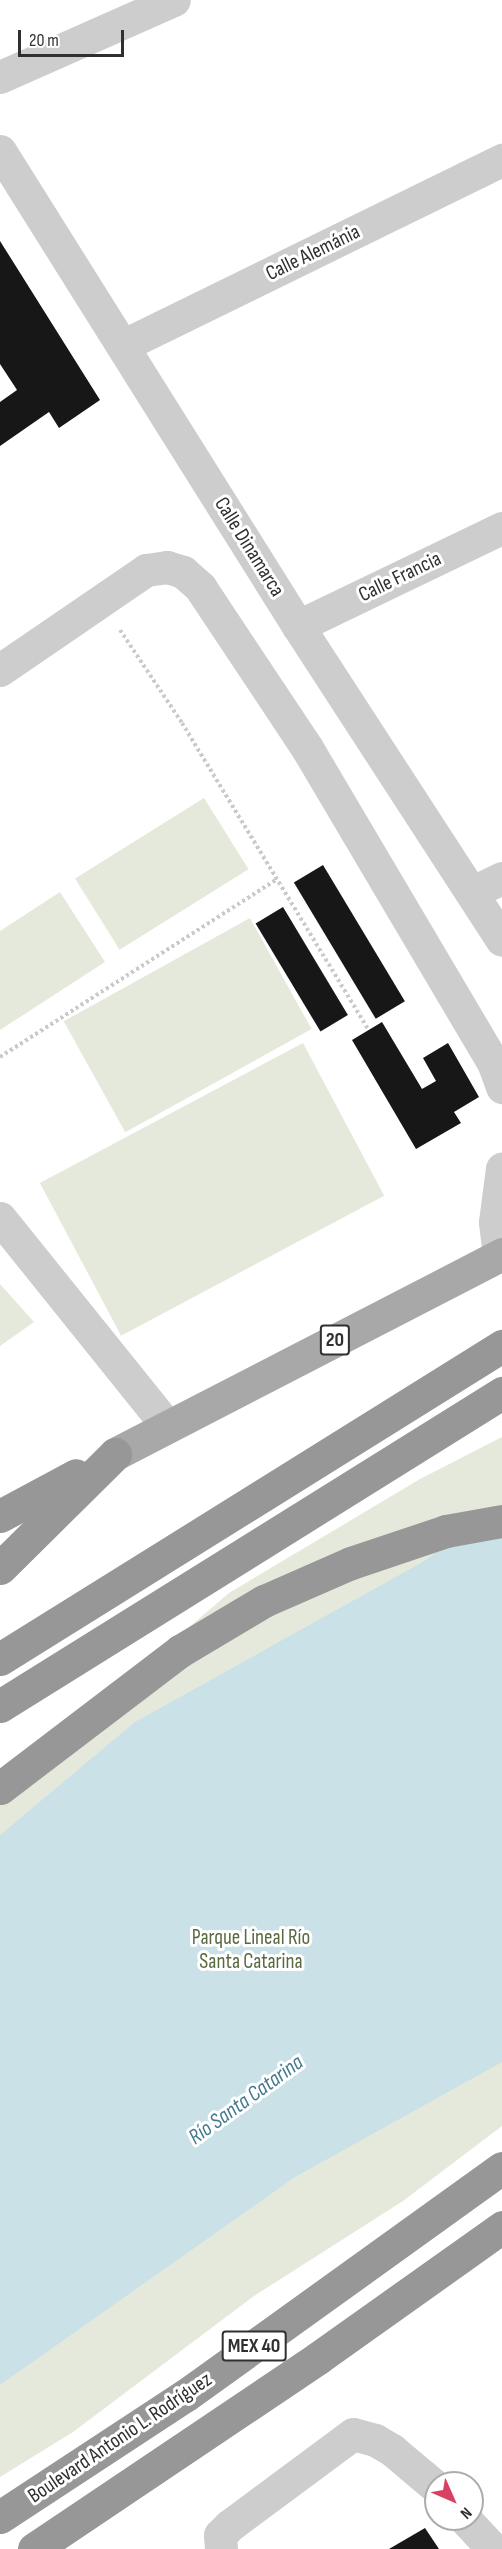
<!DOCTYPE html>
<html>
<head>
<meta charset="utf-8">
<style>
  body { margin:0 }
  #map { position:relative; width:502px; height:2549px; overflow:hidden; background:#fff; font-family:"Sofia Sans Condensed",sans-serif }
  div>[style] { position:absolute }
  [style*='--x'] { left:calc(var(--x)*1px); top:calc(var(--y)*1px); width:calc(var(--w)*1px); rotate:calc(var(--a)*1deg) }
  .green>* { inset:0; background:#e5e9dc; transform-origin:0 0 }
  .water>* { inset:0; background:#cae1e8 }
  .building>* { inset:0; background:#171717; transform-origin:0 0 }
  .path>* { height:4px; margin-top:-2px; transform-origin:0; background:repeating-linear-gradient(90deg,#cacaca 0 3px,transparent 0 6px) }
  .minor>* { height:33px; margin:-16.5px; padding:0 16.5px; transform-origin:16.5px; border-radius:16.5px; background:#cdcdcd }
  .major>* { height:33px; margin:-16.5px; padding:0 16.5px; transform-origin:16.5px; border-radius:16.5px; background:#a8a8a8 }
  .highway>* { height:33px; margin:-16.5px; padding:0 16.5px; transform-origin:16.5px; border-radius:16.5px; background:#979797 }
  span { translate:-50% -50%; white-space:nowrap; text-align:center; line-height:1.15; -webkit-text-stroke:6px #fff; paint-order:stroke }
  .shield-label span { padding:2px 4px; background:#fff; border:2px solid; border-radius:4px; -webkit-text-stroke-width:0 }
  .shield-label { font-size:20px; color:#303030; font-weight:700 }
  .street-label { font-size:21px; color:#303030 }
  .park-label { font-size:21px; color:#596940 }
  .water-label { font-size:22px; color:#447a8d; font-style:italic }
  .north { position:absolute; left:424px; top:2471px; width:60px; height:60px; box-sizing:border-box; background:#fff; border:2px solid #acacac; border-radius:50%; rotate:135deg; font-size:16px; font-weight:700; line-height:24px; text-align:center; color:#303030 }
  .north::after { content:''; display:block; margin:auto; width:21px; height:27px; background:#d84161; clip-path:polygon(50% 0,100% 100%,50% 72%,0 100%) }
  .scale { position:absolute; left:18px; top:30px; width:106px; height:27px; box-sizing:border-box; border:3px solid #303030; border-top:0; padding-left:8px; font-size:18px; line-height:21px; white-space:nowrap; color:#303030; -webkit-text-stroke:4px #fff; paint-order:stroke }
</style>
</head>
<body>
<div id="map">
  <div class="green">
    <i style="left:204px;top:798px;width:84px;height:152px;rotate:58deg"></i>
    <i style="clip-path:polygon(60px 892px,105px 962px,0 1030px,0 931px)"></i>
    <i style="left:250px;top:918px;width:127px;height:213px;rotate:61deg"></i>
    <i style="left:303px;top:1043px;width:173px;height:298px;rotate:62deg"></i>
    <i style="clip-path:polygon(0 1284px,34px 1322px,0 1346px)"></i>
    <i style="clip-path:polygon(502px 1437px,502px 2126px,403px 2201px,254px 2296px,73px 2432px,0 2477px,0 1773px,72px 1727px,229px 1593px,420px 1479px)"></i>
  </div>
  <div class="water">
    <i style="clip-path:polygon(502px 1507px,502px 2062px,295px 2177px,0 2385px,0 1835px,135px 1722px,421px 1563px)"></i>
  </div>
  <div class="building">
    <i style="clip-path:polygon(0 241px,100px 400px,59px 428px,49px 412px,0 446px,0 402px,17px 390px,0 364px)"></i>
    <i style="left:323px;top:865px;width:159px;height:34px;rotate:59deg"></i>
    <i style="left:283px;top:907px;width:126px;height:32px;rotate:59deg"></i>
    <i style="clip-path:polygon(382px 1022px,422px 1089px,436px 1081px,423px 1058px,448px 1043px,479px 1097px,454px 1112px,461px 1123px,416px 1149px,352px 1040px)"></i>
    <i style="clip-path:polygon(425px 2528px,439px 2549px,389px 2549px)"></i>
  </div>
  <div class="path">
    <i style="--x:120;--y:630;--w:112;--a:56.3"></i>
    <i style="--x:182;--y:723;--w:359;--a:58.7"></i>
    <i style="--x:0;--y:1057;--w:329;--a:-32.7"></i>
  </div>
  <div class="minor">
    <i style="--x:0;--y:77;--w:190;--a:-23.9"></i>
    <i style="--x:0;--y:151;--w:561;--a:57.9"></i>
    <i style="--x:298;--y:626;--w:374;--a:57"></i>
    <i style="--x:124;--y:345;--w:421;--a:-26.1"></i>
    <i style="--x:298;--y:626;--w:226;--a:-25.7"></i>
    <i style="--x:0;--y:670;--w:177;--a:-34.4"></i>
    <i style="--x:146;--y:570;--w:21;--a:-8"></i>
    <i style="--x:167;--y:567;--w:17;--a:17"></i>
    <i style="--x:183;--y:572;--w:23;--a:41"></i>
    <i style="--x:200;--y:587;--w:193;--a:56.4"></i>
    <i style="--x:307;--y:748;--w:365;--a:59.4"></i>
    <i style="--x:493;--y:1062;--w:27;--a:70"></i>
    <i style="--x:473;--y:892;--w:32;--a:-26"></i>
    <i style="--x:0;--y:1218;--w:267;--a:51.2"></i>
    <i style="--x:499;--y:1255;--w:33;--a:-97"></i>
    <i style="--x:495;--y:1222;--w:54;--a:-82.6"></i>
    <i style="--x:465;--y:2519;--w:41;--a:47"></i>
    <i style="--x:221;--y:2549;--w:14;--a:-94"></i>
    <i style="--x:220;--y:2535;--w:13;--a:-45"></i>
    <i style="--x:229;--y:2526;--w:154;--a:-36.6"></i>
    <i style="--x:353;--y:2434;--w:23;--a:15"></i>
    <i style="--x:375;--y:2440;--w:20;--a:30"></i>
    <i style="--x:392;--y:2450;--w:57;--a:40.1"></i>
  </div>
  <div class="major">
    <i style="--x:115;--y:1454;--w:436;--a:-27.3"></i>
  </div>
  <div class="highway">
    <i style="--x:0;--y:1516;--w:86;--a:-28.3"></i>
    <i style="--x:0;--y:1568;--w:162;--a:-44.7"></i>
    <i style="--x:0;--y:1659;--w:592;--a:-31.94"></i>
    <i style="--x:0;--y:1706;--w:592;--a:-31.94"></i>
    <i style="--x:0;--y:1788;--w:226;--a:-37.3"></i>
    <i style="--x:180;--y:1651;--w:98;--a:-30.8"></i>
    <i style="--x:264;--y:1601;--w:95;--a:-23.6"></i>
    <i style="--x:351;--y:1563;--w:100;--a:-18.6"></i>
    <i style="--x:446;--y:1531;--w:57;--a:-10.1"></i>
    <i style="--x:0;--y:2517;--w:222;--a:-33.3"></i>
    <i style="--x:186;--y:2395;--w:389;--a:-35.7"></i>
    <i style="--x:34;--y:2549;--w:342;--a:-33.9"></i>
    <i style="--x:318;--y:2358;--w:226;--a:-35.4"></i>
  </div>
  <div class="shield-label">
    <span style="left:335px;top:1340px">20</span>
    <span style="left:254px;top:2346px">MEX 40</span>
  </div>
  <div class="street-label">
    <span style="left:313px;top:253px;rotate:-26deg">Calle Alemánia</span>
    <span style="left:249px;top:547px;rotate:58deg">Calle Dinamarca</span>
    <span style="left:400px;top:577px;rotate:-26deg">Calle Francia</span>
    <span style="left:120px;top:2438px;rotate:-34deg">Boulevard Antonio L. Rodríguez</span>
  </div>
  <div class="park-label">
    <span style="left:251px;top:1950px">Parque Lineal Río<br>Santa Catarina</span>
  </div>
  <div class="water-label">
    <span style="left:246px;top:2100px;rotate:-36deg">Río Santa Catarina</span>
  </div>
  <div class="north">N</div>
  <div class="scale">20 m</div>
</div>
</body>
</html>
